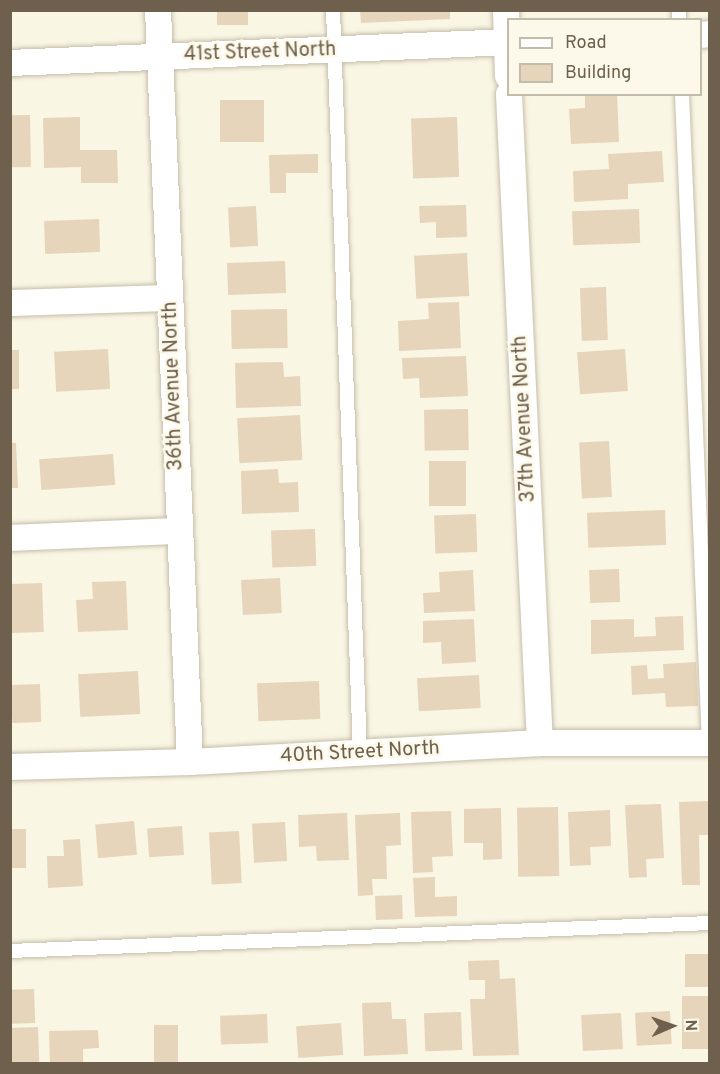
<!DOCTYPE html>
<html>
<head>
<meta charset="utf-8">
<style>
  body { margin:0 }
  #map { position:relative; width:720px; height:1074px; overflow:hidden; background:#f9f6e4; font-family:Overpass,sans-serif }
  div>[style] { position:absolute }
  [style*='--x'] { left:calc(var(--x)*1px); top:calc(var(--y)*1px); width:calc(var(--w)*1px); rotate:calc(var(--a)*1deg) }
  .building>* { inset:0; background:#e6d5ba; transform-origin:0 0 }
  .roads { filter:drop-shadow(0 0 2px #c7bdaa) drop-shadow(0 0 2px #c7bdaa) }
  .lane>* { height:14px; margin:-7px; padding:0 7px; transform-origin:7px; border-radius:7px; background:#fff }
  .street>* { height:26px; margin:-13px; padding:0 13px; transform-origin:13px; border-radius:13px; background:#fff }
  span { translate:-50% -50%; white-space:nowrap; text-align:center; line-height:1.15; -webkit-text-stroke:5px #fdf9ea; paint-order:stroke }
  .street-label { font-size:20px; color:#6f604d }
  .frame { position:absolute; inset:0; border:12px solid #6f604d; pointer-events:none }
  .legend { position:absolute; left:507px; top:18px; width:195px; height:78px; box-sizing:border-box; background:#fdf9ea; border:2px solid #c4bcab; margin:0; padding:8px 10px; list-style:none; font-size:18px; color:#6f604d }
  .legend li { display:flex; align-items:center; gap:12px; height:30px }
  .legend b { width:30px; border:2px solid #c4bcab }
  .north { position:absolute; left:642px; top:996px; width:60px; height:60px; -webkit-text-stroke:4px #fdf9ea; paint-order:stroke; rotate:88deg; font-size:16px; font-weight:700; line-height:24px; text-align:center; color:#6f604d }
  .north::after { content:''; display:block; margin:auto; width:21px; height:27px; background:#6f604d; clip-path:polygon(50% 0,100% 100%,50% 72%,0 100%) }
</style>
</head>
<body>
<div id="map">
  <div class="building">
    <i style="left:217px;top:10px;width:31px;height:15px"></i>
    <i style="clip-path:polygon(360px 10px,450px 10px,450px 19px,361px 23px)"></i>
    <i style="clip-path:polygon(585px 94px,617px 94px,619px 142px,571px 144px,569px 109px,585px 108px)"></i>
    <i style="left:220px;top:100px;width:44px;height:42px"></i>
    <i style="left:30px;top:115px;width:52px;height:20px;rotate:89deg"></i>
    <i style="clip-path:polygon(80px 117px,80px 150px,117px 150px,118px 183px,81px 183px,81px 167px,44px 168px,43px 118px)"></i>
    <i style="left:457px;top:117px;width:60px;height:46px;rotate:88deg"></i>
    <i style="clip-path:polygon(662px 151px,664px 182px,628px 184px,628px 199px,574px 202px,573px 171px,609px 169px,608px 154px)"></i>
    <i style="clip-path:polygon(318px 154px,318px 173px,286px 173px,286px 193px,270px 193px,269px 155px)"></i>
    <i style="clip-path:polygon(466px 205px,467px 237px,436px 238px,436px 222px,420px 223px,419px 206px)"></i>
    <i style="left:256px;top:206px;width:40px;height:28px;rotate:87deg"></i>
    <i style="left:639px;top:209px;width:34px;height:67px;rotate:88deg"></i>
    <i style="left:99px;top:219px;width:33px;height:55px;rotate:88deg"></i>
    <i style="left:467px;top:253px;width:43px;height:53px;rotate:87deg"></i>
    <i style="left:285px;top:261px;width:32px;height:58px;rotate:88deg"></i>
    <i style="left:606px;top:287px;width:53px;height:26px;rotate:88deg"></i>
    <i style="clip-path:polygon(459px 302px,461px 348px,399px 351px,398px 321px,429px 319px,428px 303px)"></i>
    <i style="left:287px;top:309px;width:39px;height:56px;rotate:89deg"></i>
    <i style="left:108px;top:349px;width:40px;height:54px;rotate:87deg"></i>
    <i style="left:625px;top:349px;width:42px;height:48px;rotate:86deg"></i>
    <i style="left:10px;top:350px;width:9px;height:39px"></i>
    <i style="clip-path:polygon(466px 356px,468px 396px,420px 398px,419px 378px,403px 379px,402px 358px)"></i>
    <i style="clip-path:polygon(283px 362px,284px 377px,300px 376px,301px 406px,236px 408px,235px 363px)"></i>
    <i style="left:468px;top:409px;width:41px;height:44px;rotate:89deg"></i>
    <i style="left:300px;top:415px;width:45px;height:63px;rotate:87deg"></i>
    <i style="left:609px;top:441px;width:56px;height:30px;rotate:87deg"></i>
    <i style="clip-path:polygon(10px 443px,16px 443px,18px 488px,10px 488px)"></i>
    <i style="left:113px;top:454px;width:31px;height:74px;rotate:86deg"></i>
    <i style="left:466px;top:461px;width:45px;height:37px;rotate:90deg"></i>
    <i style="clip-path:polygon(278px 469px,279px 483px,298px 482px,299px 512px,242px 514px,241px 471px)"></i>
    <i style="left:665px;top:510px;width:35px;height:78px;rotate:88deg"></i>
    <i style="left:476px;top:514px;width:38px;height:42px;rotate:88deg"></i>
    <i style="left:315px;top:529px;width:37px;height:44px;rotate:88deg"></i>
    <i style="left:619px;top:569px;width:33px;height:30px;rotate:88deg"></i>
    <i style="clip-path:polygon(473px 570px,475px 611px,424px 613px,423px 593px,440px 592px,439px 572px)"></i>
    <i style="left:280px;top:578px;width:35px;height:39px;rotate:87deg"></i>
    <i style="clip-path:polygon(126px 581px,128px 630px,78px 632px,76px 600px,93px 599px,92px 582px)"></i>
    <i style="left:42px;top:583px;width:49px;height:32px;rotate:88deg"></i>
    <i style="clip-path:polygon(683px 616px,684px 650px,591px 654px,591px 620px,634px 619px,634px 637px,656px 636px,655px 617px)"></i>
    <i style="clip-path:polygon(474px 619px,476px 662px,442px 664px,441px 642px,423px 643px,423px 621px)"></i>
    <i style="clip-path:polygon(696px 662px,698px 706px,666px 707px,665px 693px,632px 695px,631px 666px,647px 665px,648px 679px,664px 678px,663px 664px)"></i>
    <i style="left:138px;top:671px;width:43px;height:60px;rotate:87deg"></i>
    <i style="left:479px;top:675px;width:33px;height:62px;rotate:87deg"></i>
    <i style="left:319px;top:681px;width:38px;height:62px;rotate:88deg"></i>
    <i style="left:40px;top:684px;width:38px;height:29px;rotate:88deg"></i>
    <i style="clip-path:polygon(710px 801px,710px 835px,699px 835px,700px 885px,682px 885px,679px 802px)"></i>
    <i style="clip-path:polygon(661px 804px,664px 858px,646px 859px,647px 877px,629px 878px,625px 805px)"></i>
    <i style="left:558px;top:807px;width:69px;height:41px;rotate:89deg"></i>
    <i style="clip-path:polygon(501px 808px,502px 859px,483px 860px,483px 843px,464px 843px,464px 809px)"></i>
    <i style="clip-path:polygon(610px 810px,611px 846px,590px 847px,591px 865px,570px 866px,568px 812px)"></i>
    <i style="clip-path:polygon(451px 811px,453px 856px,432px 857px,433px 872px,413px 873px,411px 812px)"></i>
    <i style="clip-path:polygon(347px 813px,349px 860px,317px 861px,316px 846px,299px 847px,298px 815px)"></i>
    <i style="clip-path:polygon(400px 813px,401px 845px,386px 846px,387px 879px,372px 879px,373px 895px,358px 896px,355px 815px)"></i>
    <i style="left:134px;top:821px;width:34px;height:39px;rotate:85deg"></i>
    <i style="left:285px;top:822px;width:39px;height:33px;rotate:87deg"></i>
    <i style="left:182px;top:826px;width:29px;height:35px;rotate:86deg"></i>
    <i style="left:10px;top:829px;width:16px;height:39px"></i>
    <i style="left:239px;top:831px;width:52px;height:30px;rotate:87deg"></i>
    <i style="clip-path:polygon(80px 839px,83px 886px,48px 888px,47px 856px,64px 856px,63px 840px)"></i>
    <i style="clip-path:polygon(435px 877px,435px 897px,457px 896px,457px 916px,415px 917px,413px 878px)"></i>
    <i style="left:402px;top:895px;width:24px;height:27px;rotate:88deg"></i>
    <i style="left:710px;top:954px;width:33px;height:25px;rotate:90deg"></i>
    <i style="clip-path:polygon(499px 960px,500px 979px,515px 978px,519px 1055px,473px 1056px,470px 999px,485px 999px,485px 980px,469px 980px,468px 961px)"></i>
    <i style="left:34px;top:989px;width:34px;height:24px;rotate:88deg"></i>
    <i style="left:710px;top:996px;width:53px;height:28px;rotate:90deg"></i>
    <i style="clip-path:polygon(391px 1002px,392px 1019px,406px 1019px,408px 1054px,364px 1056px,362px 1003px)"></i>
    <i style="left:670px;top:1011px;width:33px;height:35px;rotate:87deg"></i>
    <i style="left:461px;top:1012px;width:38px;height:37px;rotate:88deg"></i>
    <i style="left:621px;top:1013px;width:36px;height:40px;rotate:87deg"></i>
    <i style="left:267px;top:1014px;width:29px;height:47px;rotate:88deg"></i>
    <i style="left:341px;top:1023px;width:32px;height:45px;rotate:86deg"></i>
    <i style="left:154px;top:1025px;width:24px;height:37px"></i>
    <i style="left:38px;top:1027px;width:37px;height:28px;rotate:88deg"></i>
    <i style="clip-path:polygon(98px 1030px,99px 1048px,83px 1049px,83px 1064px,50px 1064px,49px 1031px)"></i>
  </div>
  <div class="roads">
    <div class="lane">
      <i style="--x:333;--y:10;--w:743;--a:87.92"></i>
      <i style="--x:679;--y:10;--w:10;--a:90"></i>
      <i style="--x:682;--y:94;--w:650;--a:87.62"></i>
      <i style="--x:10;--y:951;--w:701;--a:-2.29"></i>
    </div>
    <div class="street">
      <i style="--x:158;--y:10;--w:753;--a:87.56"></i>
      <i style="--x:506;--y:10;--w:66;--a:88.3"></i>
      <i style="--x:700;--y:35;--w:10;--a:-6"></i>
      <i style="--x:10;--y:63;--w:498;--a:-2.4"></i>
      <i style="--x:509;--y:94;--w:650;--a:87.27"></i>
      <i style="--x:10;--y:303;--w:160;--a:-1.8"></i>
      <i style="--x:10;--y:538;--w:170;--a:-2.4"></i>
      <i style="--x:10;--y:767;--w:180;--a:-1.6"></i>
      <i style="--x:190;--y:762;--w:351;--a:-3.1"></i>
      <i style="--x:540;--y:743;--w:170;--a:0"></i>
    </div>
  </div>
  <div class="street-label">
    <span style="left:260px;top:53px;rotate:-2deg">41st Street North</span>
    <span style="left:174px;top:386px;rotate:-92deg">36th Avenue North</span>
    <span style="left:525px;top:419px;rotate:-93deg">37th Avenue North</span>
    <span style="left:360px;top:753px;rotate:-3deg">40th Street North</span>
  </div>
  <div class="frame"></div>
  <ul class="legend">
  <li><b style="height:8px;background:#fff"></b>Road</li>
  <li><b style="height:16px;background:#e6d5ba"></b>Building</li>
  </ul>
  <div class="north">N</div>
</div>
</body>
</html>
